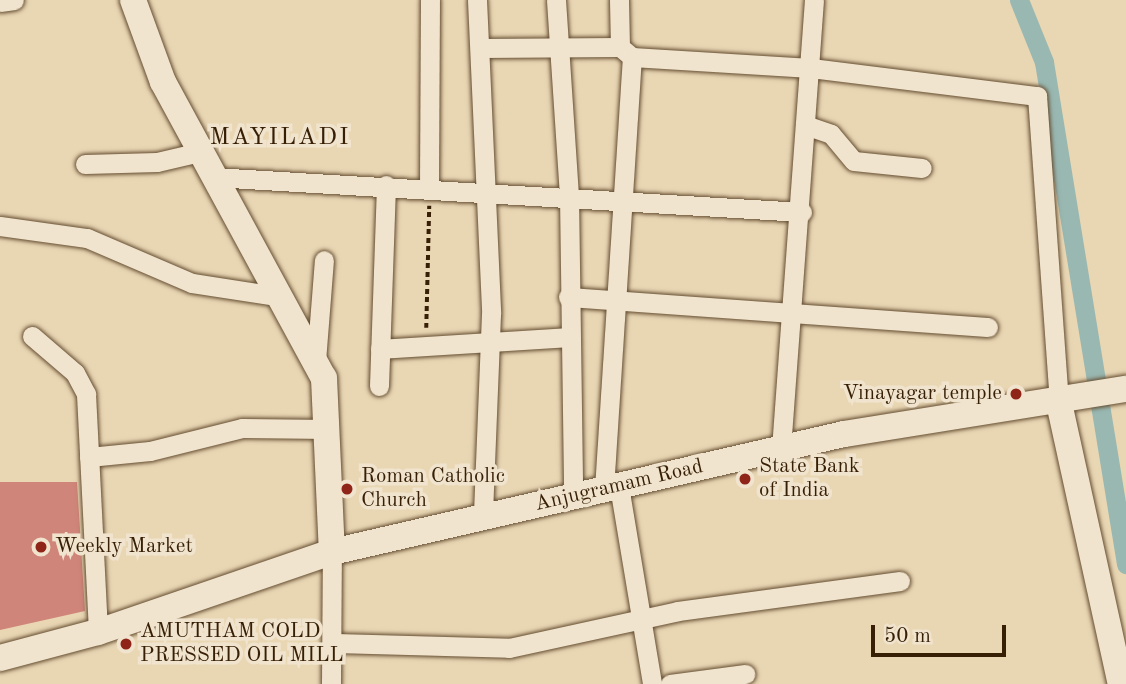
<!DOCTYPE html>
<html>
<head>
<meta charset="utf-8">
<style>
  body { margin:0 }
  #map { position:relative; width:1126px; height:684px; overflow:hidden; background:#e9d6b3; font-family:"Old Standard TT",serif }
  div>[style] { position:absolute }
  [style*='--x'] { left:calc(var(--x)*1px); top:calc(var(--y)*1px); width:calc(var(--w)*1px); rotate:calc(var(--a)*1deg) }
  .canal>* { height:19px; margin:-9.5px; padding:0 9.5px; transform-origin:9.5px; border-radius:9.5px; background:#99b8b2 }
  .building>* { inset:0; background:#d0857a }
  .path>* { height:3.5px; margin-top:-1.75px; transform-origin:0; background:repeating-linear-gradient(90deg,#371f06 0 5px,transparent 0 8.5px) }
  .roads { filter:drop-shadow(0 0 2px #644d31) drop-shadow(0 0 2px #644d31) }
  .street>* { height:19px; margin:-9.5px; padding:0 9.5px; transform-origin:9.5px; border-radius:9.5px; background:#f1e4ce }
  .secondary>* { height:26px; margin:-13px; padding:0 13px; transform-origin:13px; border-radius:13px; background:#f1e4ce }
  .dots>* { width:19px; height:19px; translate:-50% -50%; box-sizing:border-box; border:4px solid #f1e4ce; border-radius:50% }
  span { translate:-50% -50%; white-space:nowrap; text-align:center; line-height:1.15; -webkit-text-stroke:7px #f1e4ce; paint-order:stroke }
  .poi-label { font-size:21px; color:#371f06 }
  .right { translate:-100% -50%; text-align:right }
  .left { translate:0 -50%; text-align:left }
  .street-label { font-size:21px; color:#371f06 }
  .quarter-label { font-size:24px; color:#371f06; letter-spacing:2px }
  .scale { position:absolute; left:871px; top:625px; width:135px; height:32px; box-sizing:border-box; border:4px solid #371f06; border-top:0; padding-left:9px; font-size:21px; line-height:24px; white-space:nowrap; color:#371f06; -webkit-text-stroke:5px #f1e4ce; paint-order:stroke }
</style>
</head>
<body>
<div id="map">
  <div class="canal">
    <i style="--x:1019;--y:0;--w:67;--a:68"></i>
    <i style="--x:1044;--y:62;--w:509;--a:80.72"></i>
  </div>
  <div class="building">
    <i style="clip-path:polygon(0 482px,77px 482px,85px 611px,0 630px)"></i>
  </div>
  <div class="path">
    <i style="--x:426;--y:328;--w:122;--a:-88.6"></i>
  </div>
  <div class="roads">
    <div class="street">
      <i style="--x:477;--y:0;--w:314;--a:87.4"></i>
      <i style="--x:491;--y:314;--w:203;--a:92.3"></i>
      <i style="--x:556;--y:0;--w:195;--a:86.2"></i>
      <i style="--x:569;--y:195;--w:302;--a:89.2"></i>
      <i style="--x:619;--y:0;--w:47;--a:88.8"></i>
      <i style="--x:0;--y:2;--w:14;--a:-8"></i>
      <i style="--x:480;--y:48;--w:140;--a:-0.4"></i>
      <i style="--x:620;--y:47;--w:16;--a:40"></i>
      <i style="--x:632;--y:57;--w:179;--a:3.5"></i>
      <i style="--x:811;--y:68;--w:228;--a:7.1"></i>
      <i style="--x:1037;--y:96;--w:308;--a:85.9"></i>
      <i style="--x:808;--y:126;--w:24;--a:19"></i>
      <i style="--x:831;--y:134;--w:35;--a:50"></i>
      <i style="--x:854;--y:161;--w:68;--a:5.9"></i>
      <i style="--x:85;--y:164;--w:72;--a:-1.6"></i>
      <i style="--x:157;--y:162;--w:44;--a:-13.1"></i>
      <i style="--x:213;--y:177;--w:590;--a:3.4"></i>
      <i style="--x:429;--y:186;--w:186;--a:-89.7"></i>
      <i style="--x:0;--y:226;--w:88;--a:7.9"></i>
      <i style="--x:87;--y:238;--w:114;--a:23.2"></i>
      <i style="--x:192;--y:283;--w:91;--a:8.8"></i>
      <i style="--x:568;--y:297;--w:421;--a:4.1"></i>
      <i style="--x:32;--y:336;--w:57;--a:40.7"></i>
      <i style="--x:75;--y:373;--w:24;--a:62"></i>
      <i style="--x:86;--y:394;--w:238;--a:87.1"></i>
      <i style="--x:380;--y:349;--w:189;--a:-3.6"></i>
      <i style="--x:316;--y:361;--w:101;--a:-85.5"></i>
      <i style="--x:379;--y:386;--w:201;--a:-88"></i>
      <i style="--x:781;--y:449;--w:450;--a:-85.8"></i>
      <i style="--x:89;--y:457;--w:61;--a:-5.6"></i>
      <i style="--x:150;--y:451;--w:95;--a:-14"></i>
      <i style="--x:242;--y:428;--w:87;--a:0.7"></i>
      <i style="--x:619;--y:486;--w:201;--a:80.5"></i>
      <i style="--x:604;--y:489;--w:433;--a:-86.3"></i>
      <i style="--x:335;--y:643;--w:174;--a:1.6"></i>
      <i style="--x:509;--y:648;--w:173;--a:-12.3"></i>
      <i style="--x:678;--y:611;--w:224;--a:-7.7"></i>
      <i style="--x:331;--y:684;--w:132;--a:-89.6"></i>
      <i style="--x:670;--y:684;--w:76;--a:-7.6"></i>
    </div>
    <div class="secondary">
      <i style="--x:133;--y:0;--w:87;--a:69.9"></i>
      <i style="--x:163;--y:82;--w:337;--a:61.5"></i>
      <i style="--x:324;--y:378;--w:174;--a:87.4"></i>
      <i style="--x:1059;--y:403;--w:288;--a:77.6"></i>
      <i style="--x:0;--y:658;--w:101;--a:-14.9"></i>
      <i style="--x:98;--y:632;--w:247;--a:-18.9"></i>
      <i style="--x:332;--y:552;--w:525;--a:-12.98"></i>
      <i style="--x:844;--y:434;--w:286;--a:-9.1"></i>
    </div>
  </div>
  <div class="dots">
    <i style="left:1016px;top:394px;background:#8f2418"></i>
    <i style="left:745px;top:479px;background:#8f2418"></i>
    <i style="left:347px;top:489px;background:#8f2418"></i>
    <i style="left:41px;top:547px;background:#8f2418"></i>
    <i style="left:126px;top:644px;background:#8f2418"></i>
  </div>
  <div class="poi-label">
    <span class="right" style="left:1002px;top:394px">Vinayagar temple</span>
    <span class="left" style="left:759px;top:479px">State Bank<br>of India</span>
    <span class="left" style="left:361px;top:489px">Roman Catholic<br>Church</span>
    <span class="left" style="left:55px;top:547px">Weekly Market</span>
    <span class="left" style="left:140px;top:644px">AMUTHAM COLD<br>PRESSED OIL MILL</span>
  </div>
  <div class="street-label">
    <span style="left:619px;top:486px;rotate:-13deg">Anjugramam Road</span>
  </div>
  <div class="quarter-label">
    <span style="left:280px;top:139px">MAYILADI</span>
  </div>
  <div class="scale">50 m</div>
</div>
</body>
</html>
